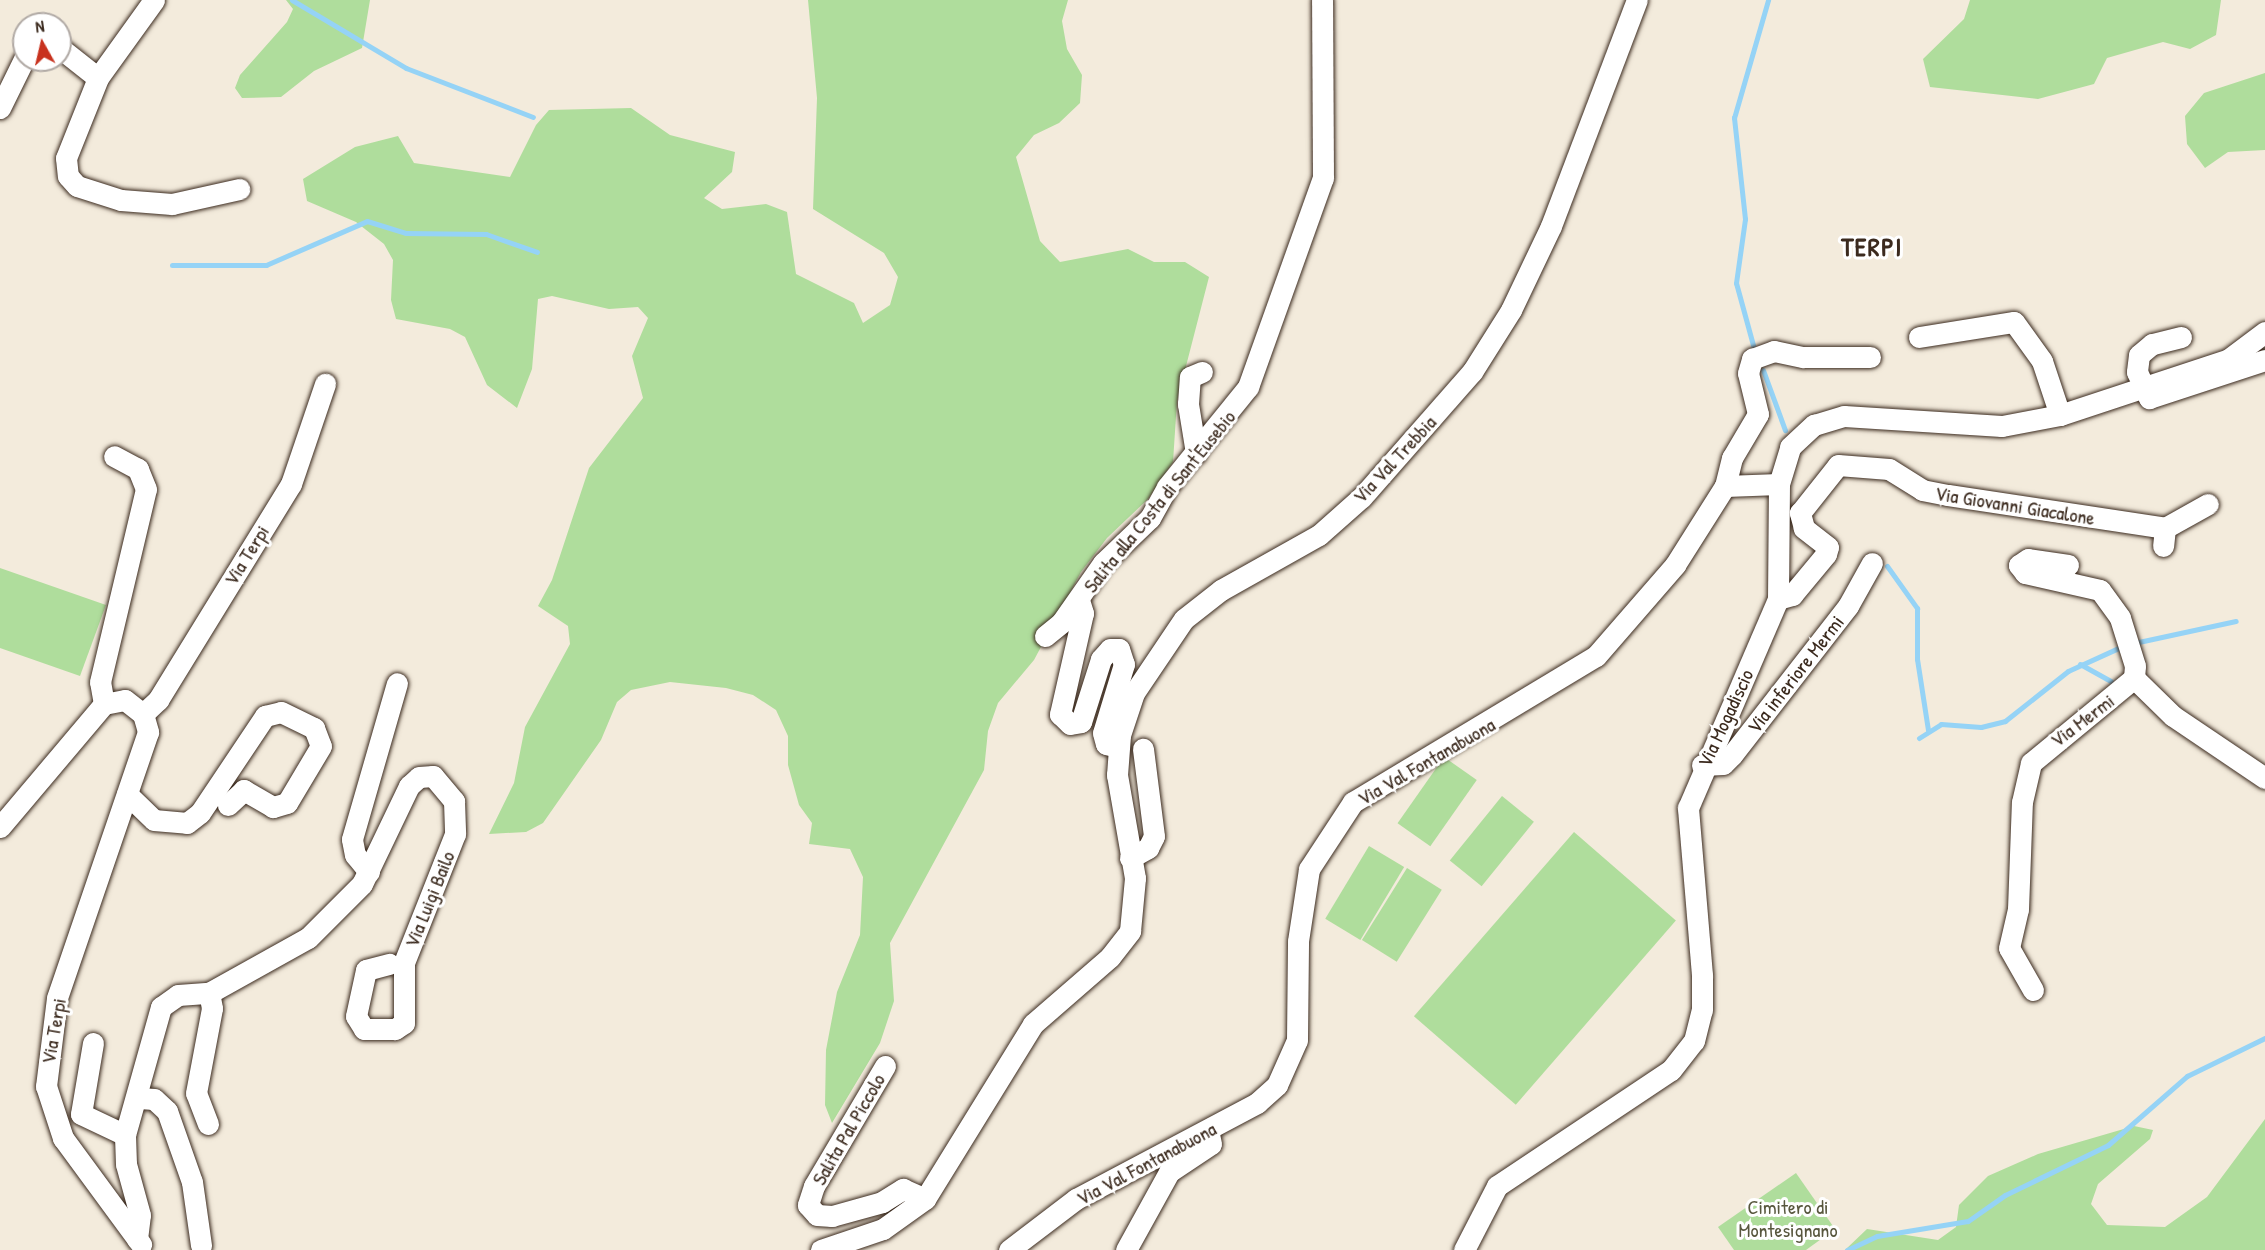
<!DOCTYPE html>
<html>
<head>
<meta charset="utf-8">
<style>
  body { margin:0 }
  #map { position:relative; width:2265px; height:1250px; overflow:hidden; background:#f3ebdc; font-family:"Patrick Hand",sans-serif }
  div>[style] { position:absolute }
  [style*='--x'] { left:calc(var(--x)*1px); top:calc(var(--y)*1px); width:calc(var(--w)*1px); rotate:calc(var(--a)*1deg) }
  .green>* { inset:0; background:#afdd9c; transform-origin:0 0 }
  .stream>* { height:5px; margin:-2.5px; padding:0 2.5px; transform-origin:2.5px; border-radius:2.5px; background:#95d3f6 }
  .roads { filter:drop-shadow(0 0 2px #3b2a1e) drop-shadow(0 0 2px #3b2a1e) }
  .minor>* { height:21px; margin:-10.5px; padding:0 10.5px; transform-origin:10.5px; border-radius:10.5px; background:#fff }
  span { translate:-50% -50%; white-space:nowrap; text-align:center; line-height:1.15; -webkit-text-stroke:6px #fff; paint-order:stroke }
  .street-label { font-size:20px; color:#3b2a1e }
  .park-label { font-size:20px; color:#58573e }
  .district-label { font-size:26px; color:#3b2a1e; font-weight:700; letter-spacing:1.5px }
  .north { position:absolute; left:12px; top:12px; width:60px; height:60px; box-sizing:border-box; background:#fff; border:2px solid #b1aaa5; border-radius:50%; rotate:352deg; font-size:16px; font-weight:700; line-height:24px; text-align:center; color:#3b2a1e }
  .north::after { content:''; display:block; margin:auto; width:21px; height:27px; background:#c8321e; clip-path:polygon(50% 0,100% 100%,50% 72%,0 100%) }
</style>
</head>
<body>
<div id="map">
  <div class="green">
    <i style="clip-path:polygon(286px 0,370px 0,362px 48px,314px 71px,281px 97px,242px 98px,235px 88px,240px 75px,287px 22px,293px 9px)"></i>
    <i style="clip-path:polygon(808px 0,1068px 0,1062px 21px,1067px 49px,1082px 75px,1080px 103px,1059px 123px,1034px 135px,1016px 157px,1040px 241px,1060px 262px,1128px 249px,1154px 262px,1185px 262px,1209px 277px,1177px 401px,1173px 462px,1148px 499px,1107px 538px,1081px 572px,1034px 660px,998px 703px,988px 731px,984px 770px,890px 943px,894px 1001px,880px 1043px,832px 1123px,825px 1105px,826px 1050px,837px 992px,860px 935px,863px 877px,850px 849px,809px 844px,812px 823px,799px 805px,788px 765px,788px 736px,776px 710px,753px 695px,726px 688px,670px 682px,631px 690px,617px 702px,601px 740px,543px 823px,526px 832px,489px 834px,514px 783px,525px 727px,570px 644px,568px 626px,538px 606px,552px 580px,589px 468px,643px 398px,632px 356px,648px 318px,638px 307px,609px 309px,552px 296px,538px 299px,532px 369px,517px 408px,487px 385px,465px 337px,450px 329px,396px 319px,391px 300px,393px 260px,384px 244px,356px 222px,307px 201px,303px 179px,355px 147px,398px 136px,414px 163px,510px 177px,536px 125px,549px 110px,631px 108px,670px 135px,735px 152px,732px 172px,704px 198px,722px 209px,766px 204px,787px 212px,796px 274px,854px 303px,863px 323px,890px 305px,898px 277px,884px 253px,813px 209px,817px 98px)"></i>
    <i style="clip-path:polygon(1970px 0,2221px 0,2216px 35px,2190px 49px,2163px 42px,2107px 58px,2094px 84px,2038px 99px,1930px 87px,1923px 59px,1964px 19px)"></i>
    <i style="clip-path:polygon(2265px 73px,2265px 150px,2228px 152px,2205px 168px,2187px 144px,2185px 116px,2204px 93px)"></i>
    <i style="clip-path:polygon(0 568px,106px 605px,80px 676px,0 648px)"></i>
    <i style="left:1444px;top:757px;width:40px;height:81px;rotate:35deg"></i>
    <i style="left:1502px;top:796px;width:41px;height:83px;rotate:39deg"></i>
    <i style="left:1574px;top:832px;width:135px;height:244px;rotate:41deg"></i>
    <i style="left:1369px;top:846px;width:41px;height:85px;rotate:31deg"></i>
    <i style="left:1407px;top:868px;width:41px;height:85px;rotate:32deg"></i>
    <i style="clip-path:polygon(2265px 1119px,2265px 1250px,1845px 1250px,1867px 1229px,1938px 1240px,1956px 1227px,1959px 1205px,1988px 1176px,2038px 1154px,2134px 1126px,2153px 1130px,2150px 1139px,2098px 1184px,2091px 1204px,2107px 1225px,2165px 1227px,2207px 1197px)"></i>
    <i style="clip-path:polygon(1796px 1173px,1835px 1229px,1806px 1250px,1734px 1250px,1718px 1227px)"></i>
  </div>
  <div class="stream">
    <i style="--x:292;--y:0;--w:133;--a:30.8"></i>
    <i style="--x:406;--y:68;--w:136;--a:21.1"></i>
    <i style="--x:172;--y:265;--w:94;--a:0"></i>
    <i style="--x:266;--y:265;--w:110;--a:-23.5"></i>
    <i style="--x:367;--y:221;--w:41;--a:17.1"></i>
    <i style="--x:406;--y:233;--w:80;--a:0.7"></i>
    <i style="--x:486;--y:234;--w:54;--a:19.4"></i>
    <i style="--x:1753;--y:345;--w:64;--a:-105.3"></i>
    <i style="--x:1736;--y:283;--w:65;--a:-82"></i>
    <i style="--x:1745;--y:219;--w:102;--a:-96.2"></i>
    <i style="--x:1734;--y:118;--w:123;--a:-73.9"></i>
    <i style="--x:1763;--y:370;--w:64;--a:69.9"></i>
    <i style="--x:1887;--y:566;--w:52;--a:54.5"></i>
    <i style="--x:1917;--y:608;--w:51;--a:90"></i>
    <i style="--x:1917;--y:659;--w:72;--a:81.2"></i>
    <i style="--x:2134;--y:643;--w:104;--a:-12.2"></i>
    <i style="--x:2080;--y:664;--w:35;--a:29"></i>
    <i style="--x:1919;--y:738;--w:26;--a:-32"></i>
    <i style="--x:1941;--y:724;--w:40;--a:4.3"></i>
    <i style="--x:1981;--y:727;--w:25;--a:-14"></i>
    <i style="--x:2005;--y:721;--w:80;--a:-38.4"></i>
    <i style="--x:2068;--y:671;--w:63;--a:-24.5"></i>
    <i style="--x:1847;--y:1250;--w:33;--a:-25"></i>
    <i style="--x:1877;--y:1236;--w:92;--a:-9.4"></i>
    <i style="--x:1968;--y:1221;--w:45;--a:-35.1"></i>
    <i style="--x:2005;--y:1195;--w:114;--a:-25.9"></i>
    <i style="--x:2108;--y:1145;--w:105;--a:-41.1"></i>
    <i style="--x:2187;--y:1076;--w:87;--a:-26"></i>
  </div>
  <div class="roads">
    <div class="minor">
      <i style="--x:154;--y:0;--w:96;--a:125.7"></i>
      <i style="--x:98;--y:78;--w:86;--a:111.8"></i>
      <i style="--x:66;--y:158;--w:18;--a:84"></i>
      <i style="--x:68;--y:176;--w:13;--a:48"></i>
      <i style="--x:77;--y:186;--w:46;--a:17.7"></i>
      <i style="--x:121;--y:200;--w:51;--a:4.5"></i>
      <i style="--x:172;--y:204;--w:69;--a:-12.6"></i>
      <i style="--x:60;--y:48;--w:48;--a:38.3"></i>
      <i style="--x:0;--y:108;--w:55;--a:-63.9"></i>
      <i style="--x:1919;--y:337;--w:96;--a:-9"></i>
      <i style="--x:2014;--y:322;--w:48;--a:54.3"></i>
      <i style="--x:2042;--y:361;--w:57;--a:71.6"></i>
      <i style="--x:2181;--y:337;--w:30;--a:166"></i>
      <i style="--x:2152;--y:344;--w:17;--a:140"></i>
      <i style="--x:2139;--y:355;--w:17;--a:97"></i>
      <i style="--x:2137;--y:372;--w:29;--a:65"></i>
      <i style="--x:2149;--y:398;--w:122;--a:-18.1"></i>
      <i style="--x:1196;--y:453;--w:50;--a:-99.3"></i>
      <i style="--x:1188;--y:404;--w:27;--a:-86"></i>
      <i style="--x:1190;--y:377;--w:13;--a:-23"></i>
      <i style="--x:1725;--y:486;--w:29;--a:-76"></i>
      <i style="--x:1732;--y:458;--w:51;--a:-59.4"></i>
      <i style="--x:1758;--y:414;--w:42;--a:-103.7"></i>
      <i style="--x:1748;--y:373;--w:15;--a:-74"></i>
      <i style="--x:1752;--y:359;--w:23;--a:-20"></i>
      <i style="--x:1774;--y:351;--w:30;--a:12"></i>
      <i style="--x:1803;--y:357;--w:67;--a:0"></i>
      <i style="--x:2165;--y:528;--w:49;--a:-29.2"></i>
      <i style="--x:2068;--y:565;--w:40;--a:-171.5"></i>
      <i style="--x:2028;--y:559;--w:11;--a:146"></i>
      <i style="--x:2019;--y:565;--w:10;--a:53"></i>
      <i style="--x:2025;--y:573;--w:77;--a:12.8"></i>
      <i style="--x:2100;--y:590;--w:34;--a:54"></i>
      <i style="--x:2120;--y:618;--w:50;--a:72.6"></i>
      <i style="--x:2135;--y:666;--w:12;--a:95"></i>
      <i style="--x:1778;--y:599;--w:15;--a:-16"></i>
      <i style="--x:1792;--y:595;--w:53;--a:-50.3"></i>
      <i style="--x:1826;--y:554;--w:7;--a:-74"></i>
      <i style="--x:1828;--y:547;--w:31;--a:-142"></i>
      <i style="--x:1804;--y:528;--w:16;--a:-105"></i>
      <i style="--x:1800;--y:513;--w:61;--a:-51.6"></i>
      <i style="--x:1838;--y:465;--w:51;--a:4.5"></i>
      <i style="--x:1889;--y:469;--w:39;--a:32"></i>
      <i style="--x:1922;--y:490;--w:26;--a:11"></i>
      <i style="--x:1948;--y:495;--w:219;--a:8.6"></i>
      <i style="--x:2165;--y:528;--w:18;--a:96"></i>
      <i style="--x:1079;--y:600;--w:14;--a:73"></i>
      <i style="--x:1083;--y:613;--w:104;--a:102.8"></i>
      <i style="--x:1060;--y:714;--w:14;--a:45"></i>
      <i style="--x:1070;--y:724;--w:11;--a:-10"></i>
      <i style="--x:1081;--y:722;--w:66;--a:-72.4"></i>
      <i style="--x:1101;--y:659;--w:13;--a:-48"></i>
      <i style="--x:1110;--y:649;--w:9;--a:0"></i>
      <i style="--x:1119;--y:649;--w:16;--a:72"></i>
      <i style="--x:1124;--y:664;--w:72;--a:106.9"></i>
      <i style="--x:1103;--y:733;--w:11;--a:75"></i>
      <i style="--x:1106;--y:744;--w:12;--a:14"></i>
      <i style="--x:1045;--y:636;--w:21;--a:-39"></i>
      <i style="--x:1061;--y:623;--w:73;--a:-55"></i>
      <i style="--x:1103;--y:563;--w:65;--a:-43.8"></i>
      <i style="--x:1150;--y:518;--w:35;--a:-61"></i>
      <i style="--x:1167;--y:487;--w:129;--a:-51"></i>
      <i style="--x:1248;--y:387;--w:222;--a:-70.3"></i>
      <i style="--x:1323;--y:178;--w:178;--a:-90.3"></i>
      <i style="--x:2134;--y:678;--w:54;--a:44.3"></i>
      <i style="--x:2173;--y:716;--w:111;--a:34"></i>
      <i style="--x:104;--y:704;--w:22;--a:-100"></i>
      <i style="--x:100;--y:682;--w:198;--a:-76.6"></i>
      <i style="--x:146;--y:489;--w:22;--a:-112"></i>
      <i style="--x:138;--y:469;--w:27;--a:-152"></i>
      <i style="--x:143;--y:714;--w:21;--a:-43"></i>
      <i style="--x:158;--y:700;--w:254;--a:-58.4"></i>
      <i style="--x:291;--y:484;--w:106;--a:-71.2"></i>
      <i style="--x:1702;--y:765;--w:21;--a:-3"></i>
      <i style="--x:1723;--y:764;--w:13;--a:-45"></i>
      <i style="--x:1732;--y:755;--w:189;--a:-52.1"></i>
      <i style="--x:1848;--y:606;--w:49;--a:-60.8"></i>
      <i style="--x:127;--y:794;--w:37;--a:44"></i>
      <i style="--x:154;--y:820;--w:33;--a:5"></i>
      <i style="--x:187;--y:823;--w:16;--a:-38"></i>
      <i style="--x:200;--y:813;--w:117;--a:-56.2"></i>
      <i style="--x:265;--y:716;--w:16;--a:-14"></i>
      <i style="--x:281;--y:712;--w:37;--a:26"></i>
      <i style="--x:314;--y:728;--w:19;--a:69"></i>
      <i style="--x:321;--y:746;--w:66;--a:120.8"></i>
      <i style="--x:287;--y:803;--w:15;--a:164"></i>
      <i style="--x:273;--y:807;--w:34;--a:-150"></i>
      <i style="--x:244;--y:790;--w:22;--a:137"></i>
      <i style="--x:0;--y:827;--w:161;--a:-49.8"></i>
      <i style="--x:104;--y:704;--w:21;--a:-11"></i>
      <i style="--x:125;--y:700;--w:23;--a:38"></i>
      <i style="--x:143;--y:714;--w:19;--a:74"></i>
      <i style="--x:148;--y:732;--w:281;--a:108.9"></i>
      <i style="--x:57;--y:998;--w:89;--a:97.1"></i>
      <i style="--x:46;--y:1086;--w:55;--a:71.9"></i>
      <i style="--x:63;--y:1138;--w:132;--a:53.7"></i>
      <i style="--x:1130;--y:858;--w:21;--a:-29"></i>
      <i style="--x:1148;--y:848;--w:13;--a:-63"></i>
      <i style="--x:1154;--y:836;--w:88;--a:-97.2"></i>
      <i style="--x:369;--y:872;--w:22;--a:-129"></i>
      <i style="--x:355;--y:855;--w:16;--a:-101"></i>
      <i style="--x:352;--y:839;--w:162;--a:-73.9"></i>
      <i style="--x:2033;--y:990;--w:48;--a:-119.7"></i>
      <i style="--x:2009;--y:948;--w:40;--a:-77"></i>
      <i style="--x:2018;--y:909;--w:107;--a:-87.9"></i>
      <i style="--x:2022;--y:802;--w:40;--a:-77"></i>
      <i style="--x:2031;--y:763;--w:134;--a:-39.5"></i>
      <i style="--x:93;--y:1043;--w:72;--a:99.6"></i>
      <i style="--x:81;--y:1114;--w:49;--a:25.5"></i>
      <i style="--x:885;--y:1066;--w:139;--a:120.6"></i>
      <i style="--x:814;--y:1186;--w:20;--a:108"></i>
      <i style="--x:808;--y:1205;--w:13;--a:48"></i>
      <i style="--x:817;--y:1215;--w:15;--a:4"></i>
      <i style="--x:832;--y:1216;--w:52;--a:-15.6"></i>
      <i style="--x:882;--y:1202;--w:25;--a:-32"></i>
      <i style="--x:903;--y:1189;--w:24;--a:24"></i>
      <i style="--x:139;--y:1098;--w:15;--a:4"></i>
      <i style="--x:154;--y:1099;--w:18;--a:43"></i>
      <i style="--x:167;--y:1111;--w:75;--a:70.6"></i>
      <i style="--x:192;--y:1182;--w:64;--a:81.9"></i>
      <i style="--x:208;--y:1124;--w:33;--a:-111"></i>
      <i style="--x:196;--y:1093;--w:86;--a:-79.3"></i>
      <i style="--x:212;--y:1008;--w:15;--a:-101"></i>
      <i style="--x:137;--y:1239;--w:24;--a:-83"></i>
      <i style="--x:140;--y:1215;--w:53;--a:-105.4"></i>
      <i style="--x:126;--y:1164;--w:29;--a:-92"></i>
      <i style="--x:125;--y:1135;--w:133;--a:-74.3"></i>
      <i style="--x:161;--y:1007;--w:21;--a:-35"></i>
      <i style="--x:178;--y:995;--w:31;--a:-4"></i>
      <i style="--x:209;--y:993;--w:113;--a:-29.1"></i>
      <i style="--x:308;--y:938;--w:76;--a:-45"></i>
      <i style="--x:362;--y:884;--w:109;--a:-64.4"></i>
      <i style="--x:409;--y:786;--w:13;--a:-42"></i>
      <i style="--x:419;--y:777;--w:14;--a:-4"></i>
      <i style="--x:433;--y:776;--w:33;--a:50"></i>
      <i style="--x:454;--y:801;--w:33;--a:88"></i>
      <i style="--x:455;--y:834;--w:139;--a:111.6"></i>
      <i style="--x:404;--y:963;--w:60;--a:90"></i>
      <i style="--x:404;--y:1023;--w:11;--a:146"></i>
      <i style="--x:395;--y:1029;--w:31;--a:180"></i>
      <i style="--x:364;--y:1029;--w:15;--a:-122"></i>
      <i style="--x:356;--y:1016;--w:47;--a:-77.7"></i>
      <i style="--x:366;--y:970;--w:24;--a:-15"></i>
      <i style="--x:821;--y:1250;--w:65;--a:-18.7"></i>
      <i style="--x:883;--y:1229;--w:52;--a:-35.5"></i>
      <i style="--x:925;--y:1199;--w:206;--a:-58.3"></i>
      <i style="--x:1033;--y:1024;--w:102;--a:-41"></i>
      <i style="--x:1110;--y:957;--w:33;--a:-52"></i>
      <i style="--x:1130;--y:931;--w:53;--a:-84.6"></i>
      <i style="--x:1135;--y:878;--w:105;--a:-99.9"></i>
      <i style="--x:1117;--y:775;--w:40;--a:-85.7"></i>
      <i style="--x:1120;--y:735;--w:44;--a:-71.6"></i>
      <i style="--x:1134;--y:693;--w:89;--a:-56"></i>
      <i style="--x:1184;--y:619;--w:47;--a:-38.1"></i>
      <i style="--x:1221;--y:590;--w:112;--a:-29.3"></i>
      <i style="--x:1319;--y:535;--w:57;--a:-41.5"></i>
      <i style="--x:1362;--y:497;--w:167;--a:-48.7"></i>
      <i style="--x:1472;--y:372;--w:73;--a:-57.8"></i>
      <i style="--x:1511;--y:310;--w:93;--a:-64.5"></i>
      <i style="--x:1551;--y:226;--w:242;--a:-69.2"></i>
      <i style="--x:1009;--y:1250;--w:84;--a:-37.3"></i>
      <i style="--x:1076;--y:1199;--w:205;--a:-27.9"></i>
      <i style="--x:1257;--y:1103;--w:27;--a:-42"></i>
      <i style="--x:1277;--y:1085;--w:49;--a:-66"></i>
      <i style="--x:1297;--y:1040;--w:99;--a:-89.4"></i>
      <i style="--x:1298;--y:941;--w:73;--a:-81.3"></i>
      <i style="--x:1309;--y:869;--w:80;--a:-56.7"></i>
      <i style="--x:1353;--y:802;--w:283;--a:-31"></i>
      <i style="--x:1596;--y:656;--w:121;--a:-49"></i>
      <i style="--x:1675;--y:565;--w:93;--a:-57.7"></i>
      <i style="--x:1725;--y:486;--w:54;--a:-2.1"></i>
      <i style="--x:1126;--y:1250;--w:89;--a:-61.1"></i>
      <i style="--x:1169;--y:1172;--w:50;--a:-33.7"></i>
      <i style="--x:1211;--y:1144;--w:14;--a:-102"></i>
      <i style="--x:1464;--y:1250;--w:72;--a:-62.7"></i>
      <i style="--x:1497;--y:1186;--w:209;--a:-33.7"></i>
      <i style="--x:1671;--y:1070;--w:37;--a:-52"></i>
      <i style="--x:1694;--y:1041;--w:32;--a:-76"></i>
      <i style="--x:1702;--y:1010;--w:35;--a:-90"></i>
      <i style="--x:1702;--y:975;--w:168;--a:-94.8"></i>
      <i style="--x:1688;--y:808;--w:228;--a:-66.7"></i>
      <i style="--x:1778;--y:599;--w:115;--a:-89.5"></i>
      <i style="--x:1779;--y:484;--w:39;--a:-73"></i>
      <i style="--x:1790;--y:447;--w:33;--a:-43"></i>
      <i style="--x:1814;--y:425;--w:31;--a:-17"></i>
      <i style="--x:1844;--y:416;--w:158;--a:3.6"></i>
      <i style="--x:2002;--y:426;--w:59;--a:-10.7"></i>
      <i style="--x:2060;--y:415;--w:178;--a:-18.3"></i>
      <i style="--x:2229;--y:359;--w:45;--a:-36.9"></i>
    </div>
  </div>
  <div class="street-label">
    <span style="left:1394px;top:459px;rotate:-47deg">Via Val Trebbia</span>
    <span style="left:1159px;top:501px;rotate:-51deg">Salita alla Costa di Sant'Eusebio</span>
    <span style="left:2015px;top:505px;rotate:9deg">Via Giovanni Giacalone</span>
    <span style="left:246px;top:555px;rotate:-58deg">Via Terpi</span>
    <span style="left:1795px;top:674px;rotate:-52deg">Via inferiore Mermi</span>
    <span style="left:1725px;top:718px;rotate:-65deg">Via Mogadiscio</span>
    <span style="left:2082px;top:720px;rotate:-37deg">Via Mermi</span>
    <span style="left:1426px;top:761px;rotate:-30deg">Via Val Fontanabuona</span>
    <span style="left:429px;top:899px;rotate:-68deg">Via Luigi Bailo</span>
    <span style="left:53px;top:1031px;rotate:-80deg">Via Terpi</span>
    <span style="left:848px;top:1129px;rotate:-60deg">Salita Pal Piccolo</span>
    <span style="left:1146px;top:1163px;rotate:-28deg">Via Val Fontanabuona</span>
  </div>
  <div class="park-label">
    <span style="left:1788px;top:1218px">Cimitero di<br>Montesignano</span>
  </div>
  <div class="district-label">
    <span style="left:1872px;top:247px">TERPI</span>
  </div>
  <div class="north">N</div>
</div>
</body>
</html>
